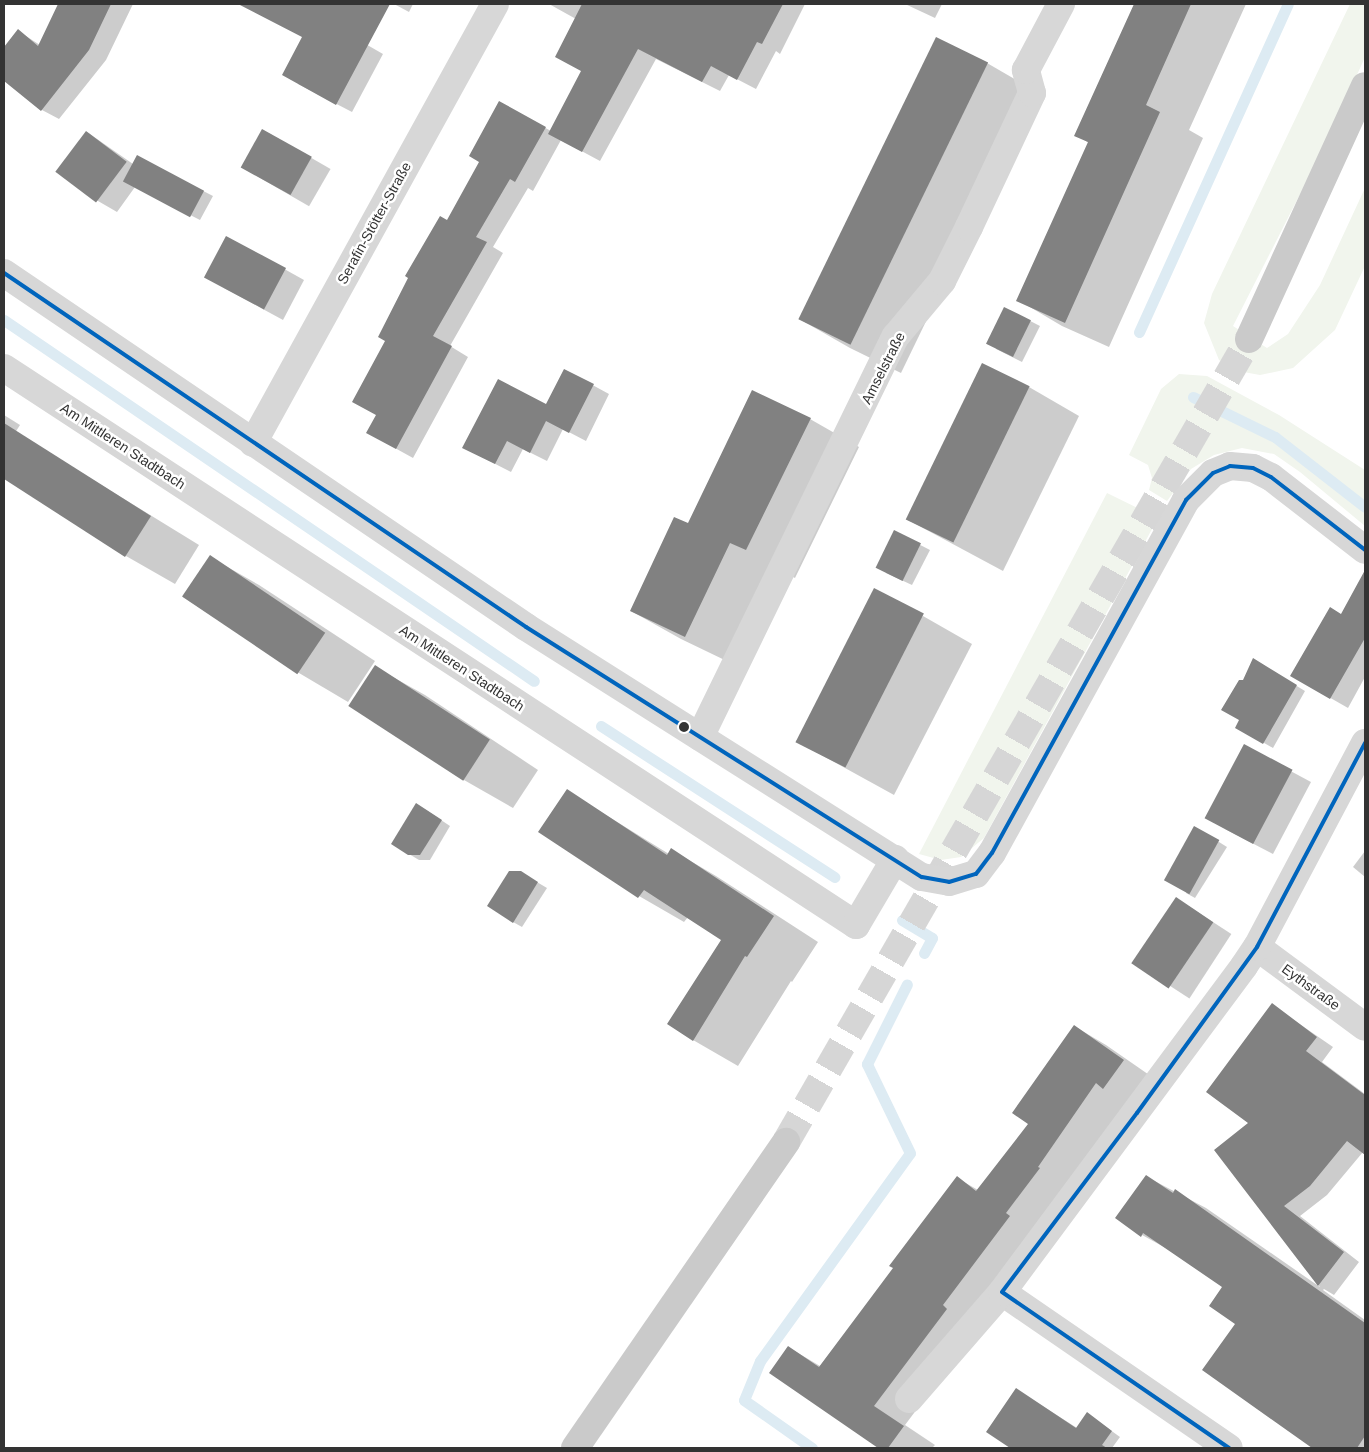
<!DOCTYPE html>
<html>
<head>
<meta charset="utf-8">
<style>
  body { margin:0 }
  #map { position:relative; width:1369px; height:1452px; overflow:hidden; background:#fff; font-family:Arial,sans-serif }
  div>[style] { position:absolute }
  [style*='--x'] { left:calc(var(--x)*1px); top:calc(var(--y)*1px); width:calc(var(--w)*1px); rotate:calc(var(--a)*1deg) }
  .green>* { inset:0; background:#f1f5ed }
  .shadow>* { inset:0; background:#0003; transform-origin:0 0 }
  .stream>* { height:11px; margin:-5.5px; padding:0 5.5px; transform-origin:5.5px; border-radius:5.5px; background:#ddebf3 }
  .building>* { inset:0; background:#818181; transform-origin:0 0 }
  .major-tunnel>* { height:28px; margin-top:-14px; transform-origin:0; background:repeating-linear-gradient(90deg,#d6d6d6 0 28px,transparent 0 42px) }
  .minor>* { height:28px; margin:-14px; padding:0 14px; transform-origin:14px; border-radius:14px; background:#d7d7d7 }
  .major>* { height:28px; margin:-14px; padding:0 14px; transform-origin:14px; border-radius:14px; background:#cacaca }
  .bus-1>* { height:4px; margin:-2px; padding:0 2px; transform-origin:2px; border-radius:2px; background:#0065bd }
  .dots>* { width:14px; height:14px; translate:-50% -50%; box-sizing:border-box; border:2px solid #fff; border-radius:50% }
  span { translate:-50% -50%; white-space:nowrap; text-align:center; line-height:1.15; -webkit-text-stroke:5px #fff; paint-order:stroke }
  .street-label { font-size:14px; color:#333 }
  .frame { position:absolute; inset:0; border:5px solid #333; pointer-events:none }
</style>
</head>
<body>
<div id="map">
  <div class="green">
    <i style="clip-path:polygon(1350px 4px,1365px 4px,1365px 57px,1331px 133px,1233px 326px,1267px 348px,1288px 334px,1320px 285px,1365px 188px,1365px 266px,1335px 330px,1293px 368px,1260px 375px,1238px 371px,1219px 360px,1204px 323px,1212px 294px)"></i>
    <i style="clip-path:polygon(1179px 374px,1207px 376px,1279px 415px,1365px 470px,1365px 526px,1300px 472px,1274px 454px,1242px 448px,1214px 455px,1191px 469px,1167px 501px,1149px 490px,1152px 478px,1148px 465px,1129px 455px,1161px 389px)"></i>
    <i style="clip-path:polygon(1107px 493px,1158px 518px,984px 838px,961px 857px,941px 860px,919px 854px)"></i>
  </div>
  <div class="shadow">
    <i style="clip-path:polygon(60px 4px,133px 4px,106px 60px,59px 119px,42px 110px,4px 80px,4px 49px,18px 31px,40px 45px)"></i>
    <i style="clip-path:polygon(394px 4px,413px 4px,409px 12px)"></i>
    <i style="clip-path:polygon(549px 4px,687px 4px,700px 10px,703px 4px,805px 4px,780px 54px,776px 51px,756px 89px,729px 75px,720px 91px,656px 59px,600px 161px,561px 140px,533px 191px,528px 188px,493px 247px,503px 253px,450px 346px,468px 357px,413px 458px,384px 442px,377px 415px,386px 341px,447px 222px,481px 162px,500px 103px,551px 131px,583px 71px,576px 19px)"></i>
    <i style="clip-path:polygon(905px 4px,942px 4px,935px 18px)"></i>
    <i style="clip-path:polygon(1135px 4px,1246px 4px,1189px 130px,1203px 138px,1109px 347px,1062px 326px,1018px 300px,1089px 143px,1076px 135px)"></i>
    <i style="clip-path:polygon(315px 15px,383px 54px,352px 112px,298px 84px)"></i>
    <i style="clip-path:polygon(987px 63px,1037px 92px,901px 373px,850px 348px,801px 320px)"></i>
    <i style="left:263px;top:130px;width:78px;height:43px;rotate:30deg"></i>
    <i style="clip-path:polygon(87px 132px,133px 164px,137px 157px,213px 196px,200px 220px,135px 187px,117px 212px,98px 201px,58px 171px)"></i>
    <i style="clip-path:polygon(227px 237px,304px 280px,283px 320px,224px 288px)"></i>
    <i style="clip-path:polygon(1005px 308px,1040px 326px,1022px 362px,996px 349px)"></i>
    <i style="clip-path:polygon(565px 370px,609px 394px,586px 441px,563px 429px,547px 461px,523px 449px,511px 472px,464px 448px,547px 406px)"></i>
    <i style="clip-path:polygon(1029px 387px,1079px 416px,1003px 571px,908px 520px)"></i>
    <i style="clip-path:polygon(4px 415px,20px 425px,4px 450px)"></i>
    <i style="clip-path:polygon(810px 419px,859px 447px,795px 578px,780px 570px,735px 665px,681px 639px,631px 611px,688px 524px)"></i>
    <i style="clip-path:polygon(33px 443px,199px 545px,175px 584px,126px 556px)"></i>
    <i style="clip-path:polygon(895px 532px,930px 550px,912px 585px,886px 573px)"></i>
    <i style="clip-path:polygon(210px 557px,259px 585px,375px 661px,348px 702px,299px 673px,183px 597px)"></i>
    <i style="clip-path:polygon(1351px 599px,1365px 607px,1365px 677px,1348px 708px,1292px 676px,1342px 616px)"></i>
    <i style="clip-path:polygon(923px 616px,972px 644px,894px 795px,796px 741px)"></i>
    <i style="clip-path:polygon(1254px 660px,1305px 691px,1273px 748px,1236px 727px,1240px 720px,1244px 681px)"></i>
    <i style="clip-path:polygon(375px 667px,425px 695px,538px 770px,513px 808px,464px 780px)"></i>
    <i style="clip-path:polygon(1244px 746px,1311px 782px,1273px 854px,1225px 829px)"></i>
    <i style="clip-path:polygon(567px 791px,669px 854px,672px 850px,716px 876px,818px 942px,792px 982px,791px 981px,738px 1066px,693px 1040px,722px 939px,688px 917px,684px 922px,639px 896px)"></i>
    <i style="clip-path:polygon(426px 810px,450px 826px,430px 860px,419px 860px,409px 854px)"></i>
    <i style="clip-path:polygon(1195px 827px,1227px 847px,1195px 898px,1186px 893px)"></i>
    <i style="clip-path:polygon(1365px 851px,1365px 877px,1353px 867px)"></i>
    <i style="clip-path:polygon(520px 872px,547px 888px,522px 927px,513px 922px)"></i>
    <i style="left:1176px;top:898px;width:66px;height:77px;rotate:33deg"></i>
    <i style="clip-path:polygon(1272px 1005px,1333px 1047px,1322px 1062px,1365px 1094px,1365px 1154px,1363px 1152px,1327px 1195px,1300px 1216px,1359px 1262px,1334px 1295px,1324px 1289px,1323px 1290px,1365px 1320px,1365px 1448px,1315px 1448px,1204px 1370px,1236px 1324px,1224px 1287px,1173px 1252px,1142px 1235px,1117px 1218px,1147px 1177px,1206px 1208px,1320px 1287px,1216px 1150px,1250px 1123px)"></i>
    <i style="clip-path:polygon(1074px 1026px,1106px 1045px,1155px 1079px,978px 1328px,905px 1425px,935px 1445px,932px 1448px,880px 1448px,771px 1372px,788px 1347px,820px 1366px,895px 1268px,957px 1178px,978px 1190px,1030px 1124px)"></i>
    <i style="clip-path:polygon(1016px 1389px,1077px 1428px,1088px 1414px,1120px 1437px,1112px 1448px,1013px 1448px,988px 1432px)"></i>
  </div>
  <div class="stream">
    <i style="--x:4;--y:320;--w:641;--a:34.26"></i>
    <i style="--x:1139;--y:332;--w:360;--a:-65.6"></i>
    <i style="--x:1193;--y:397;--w:91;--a:26"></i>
    <i style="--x:1275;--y:437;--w:114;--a:37.9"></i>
    <i style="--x:601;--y:726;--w:278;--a:32.9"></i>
    <i style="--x:902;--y:920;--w:35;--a:31"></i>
    <i style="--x:932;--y:938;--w:17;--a:118"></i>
    <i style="--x:812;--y:1448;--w:83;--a:-144.8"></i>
    <i style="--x:744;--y:1400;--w:42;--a:-67.7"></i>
    <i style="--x:760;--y:1361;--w:256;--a:-54.2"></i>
    <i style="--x:910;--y:1153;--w:99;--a:-115.8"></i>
    <i style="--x:867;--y:1064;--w:89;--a:-63.4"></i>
  </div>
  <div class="building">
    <i style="clip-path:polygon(58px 4px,111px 4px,89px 50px,41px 111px,4px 81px,4px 47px,18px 29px,38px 46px)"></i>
    <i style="clip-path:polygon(238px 4px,390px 4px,336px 105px,282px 75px,302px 37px)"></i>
    <i style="clip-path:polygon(582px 4px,783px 4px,762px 44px,757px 42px,737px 80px,711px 66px,702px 82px,638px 49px,582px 152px,548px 134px,581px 71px,555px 57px)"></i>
    <i style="clip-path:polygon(1134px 4px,1191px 4px,1146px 105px,1160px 112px,1065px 323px,1016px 301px,1088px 142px,1074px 136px)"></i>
    <i style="left:936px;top:37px;width:58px;height:314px;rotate:26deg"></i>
    <i style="clip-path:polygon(499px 101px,546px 127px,515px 182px,510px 179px,476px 237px,487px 242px,433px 336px,452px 346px,396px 449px,366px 433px,376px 415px,352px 402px,385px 341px,378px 337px,408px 278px,405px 276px,440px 216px,447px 220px,479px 162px,469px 156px)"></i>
    <i style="left:262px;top:129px;width:57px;height:44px;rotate:29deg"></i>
    <i style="left:86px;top:131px;width:51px;height:51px;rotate:37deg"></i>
    <i style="left:137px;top:155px;width:76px;height:30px;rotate:28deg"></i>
    <i style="left:226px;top:236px;width:68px;height:47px;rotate:28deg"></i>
    <i style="left:1004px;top:307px;width:30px;height:41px;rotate:26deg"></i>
    <i style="left:982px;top:363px;width:53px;height:174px;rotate:26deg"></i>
    <i style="clip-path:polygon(564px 369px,594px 384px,569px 433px,546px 421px,530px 453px,507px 441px,495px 464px,462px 448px,498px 379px,546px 404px)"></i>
    <i style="clip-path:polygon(752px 390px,811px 418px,746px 550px,730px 543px,685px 637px,630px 611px,674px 517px,688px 523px)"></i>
    <i style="clip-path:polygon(4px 423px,151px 516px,125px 557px,4px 479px)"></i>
    <i style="left:894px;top:530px;width:30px;height:42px;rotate:26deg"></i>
    <i style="left:210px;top:555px;width:139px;height:50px;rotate:34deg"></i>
    <i style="clip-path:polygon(1365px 570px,1365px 638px,1330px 699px,1290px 676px,1330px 607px,1341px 614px)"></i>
    <i style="left:874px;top:588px;width:56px;height:173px;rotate:27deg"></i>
    <i style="clip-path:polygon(1253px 658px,1297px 685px,1263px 744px,1235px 728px,1239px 720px,1221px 710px,1239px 680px,1243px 680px)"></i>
    <i style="left:375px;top:665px;width:137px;height:49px;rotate:33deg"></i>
    <i style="left:1244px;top:744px;width:55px;height:84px;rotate:28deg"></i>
    <i style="clip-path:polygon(567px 789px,667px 855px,671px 848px,774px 916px,747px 957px,745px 956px,693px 1041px,667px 1024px,721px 940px,644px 890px,638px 898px,538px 832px)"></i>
    <i style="clip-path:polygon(416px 803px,442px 820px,420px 855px,408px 855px,391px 844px)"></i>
    <i style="left:1194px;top:826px;width:29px;height:62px;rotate:29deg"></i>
    <i style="clip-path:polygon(509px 871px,521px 871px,538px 882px,513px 923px,487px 906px)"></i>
    <i style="left:1176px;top:897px;width:45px;height:80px;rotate:34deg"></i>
    <i style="clip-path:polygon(1272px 1003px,1317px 1037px,1306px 1051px,1365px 1095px,1365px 1155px,1347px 1141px,1310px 1186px,1284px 1206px,1344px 1252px,1318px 1286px,1214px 1150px,1248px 1123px,1206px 1092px)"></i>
    <i style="clip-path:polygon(1074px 1025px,1124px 1060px,1103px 1089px,1096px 1083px,1038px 1167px,1040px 1168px,1006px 1213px,1010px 1216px,943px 1305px,947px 1309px,874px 1406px,904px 1426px,888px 1448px,878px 1448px,769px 1373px,788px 1346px,819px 1367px,893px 1268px,889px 1266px,957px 1176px,976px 1191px,1028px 1124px,1012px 1113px)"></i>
    <i style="clip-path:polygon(1146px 1175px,1173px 1193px,1175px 1189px,1365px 1323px,1365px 1436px,1357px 1448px,1312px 1448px,1202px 1370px,1235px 1324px,1209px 1306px,1222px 1287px,1143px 1233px,1141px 1237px,1115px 1218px)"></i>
    <i style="clip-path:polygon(1016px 1388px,1076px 1428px,1087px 1412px,1112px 1431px,1102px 1445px,1107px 1448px,1010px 1448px,986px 1432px)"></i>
  </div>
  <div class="major-tunnel">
    <i style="--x:786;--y:1142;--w:927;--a:-60.03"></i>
  </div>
  <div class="minor">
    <i style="--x:4;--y:273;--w:631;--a:34.14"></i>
    <i style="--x:526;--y:627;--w:468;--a:32.3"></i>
    <i style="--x:922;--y:877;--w:27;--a:10"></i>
    <i style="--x:949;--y:882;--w:28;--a:-17"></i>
    <i style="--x:976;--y:874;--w:26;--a:-53"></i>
    <i style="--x:992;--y:853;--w:403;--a:-61.2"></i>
    <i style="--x:1186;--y:500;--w:38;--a:-45"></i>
    <i style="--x:1213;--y:473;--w:18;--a:-22"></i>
    <i style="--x:1230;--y:466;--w:23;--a:5"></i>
    <i style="--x:1253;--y:468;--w:20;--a:27"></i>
    <i style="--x:1271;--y:477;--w:119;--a:37.8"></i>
    <i style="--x:4;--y:368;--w:1018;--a:33.17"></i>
    <i style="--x:856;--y:925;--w:77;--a:-59.4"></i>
    <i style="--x:253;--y:443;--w:501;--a:-61.13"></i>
    <i style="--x:700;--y:737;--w:446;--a:-64"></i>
    <i style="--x:896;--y:336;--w:72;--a:-50.1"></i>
    <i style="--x:942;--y:281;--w:60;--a:-63.4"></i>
    <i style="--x:969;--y:227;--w:148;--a:-64.8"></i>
    <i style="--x:1032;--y:93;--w:24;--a:-105"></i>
    <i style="--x:1026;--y:70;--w:75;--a:-62.1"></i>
    <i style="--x:1257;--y:947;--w:134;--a:36.5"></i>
    <i style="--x:1002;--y:1292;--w:275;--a:34.5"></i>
    <i style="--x:909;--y:1399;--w:142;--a:-49"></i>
    <i style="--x:1002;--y:1292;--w:406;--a:-53.4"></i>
    <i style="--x:1244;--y:966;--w:23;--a:-56"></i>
    <i style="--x:1257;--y:947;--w:231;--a:-62.1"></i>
  </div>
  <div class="major">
    <i style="--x:1249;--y:339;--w:278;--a:-65.4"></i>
    <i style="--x:575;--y:1448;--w:372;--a:-55.4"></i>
  </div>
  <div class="bus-1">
    <i style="--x:4;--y:273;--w:631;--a:34.14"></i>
    <i style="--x:526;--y:627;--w:468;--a:32.3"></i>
    <i style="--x:922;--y:877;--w:27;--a:10"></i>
    <i style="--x:949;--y:882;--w:28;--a:-17"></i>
    <i style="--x:976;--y:874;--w:26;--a:-53"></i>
    <i style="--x:992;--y:853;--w:403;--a:-61.2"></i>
    <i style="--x:1186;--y:500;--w:38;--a:-45"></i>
    <i style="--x:1213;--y:473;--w:18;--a:-22"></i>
    <i style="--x:1230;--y:466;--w:23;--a:5"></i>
    <i style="--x:1253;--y:468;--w:20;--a:27"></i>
    <i style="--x:1271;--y:477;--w:119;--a:37.8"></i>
    <i style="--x:1229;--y:1448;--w:275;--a:-145.5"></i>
    <i style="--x:1002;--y:1292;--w:224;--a:-53"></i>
    <i style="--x:1137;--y:1113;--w:205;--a:-54.1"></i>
    <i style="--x:1257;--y:947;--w:231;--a:-62.1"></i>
  </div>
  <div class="dots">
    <i style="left:684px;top:727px;background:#333"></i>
  </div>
  <div class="street-label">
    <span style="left:374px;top:223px;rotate:-61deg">Serafin-Stötter-Straße</span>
    <span style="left:883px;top:368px;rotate:-63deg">Amselstraße</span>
    <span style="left:123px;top:446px;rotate:33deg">Am Mittleren Stadtbach</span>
    <span style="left:462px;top:668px;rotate:33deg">Am Mittleren Stadtbach</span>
    <span style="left:1311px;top:987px;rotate:36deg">Eythstraße</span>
  </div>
  <div class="frame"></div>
</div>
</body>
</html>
